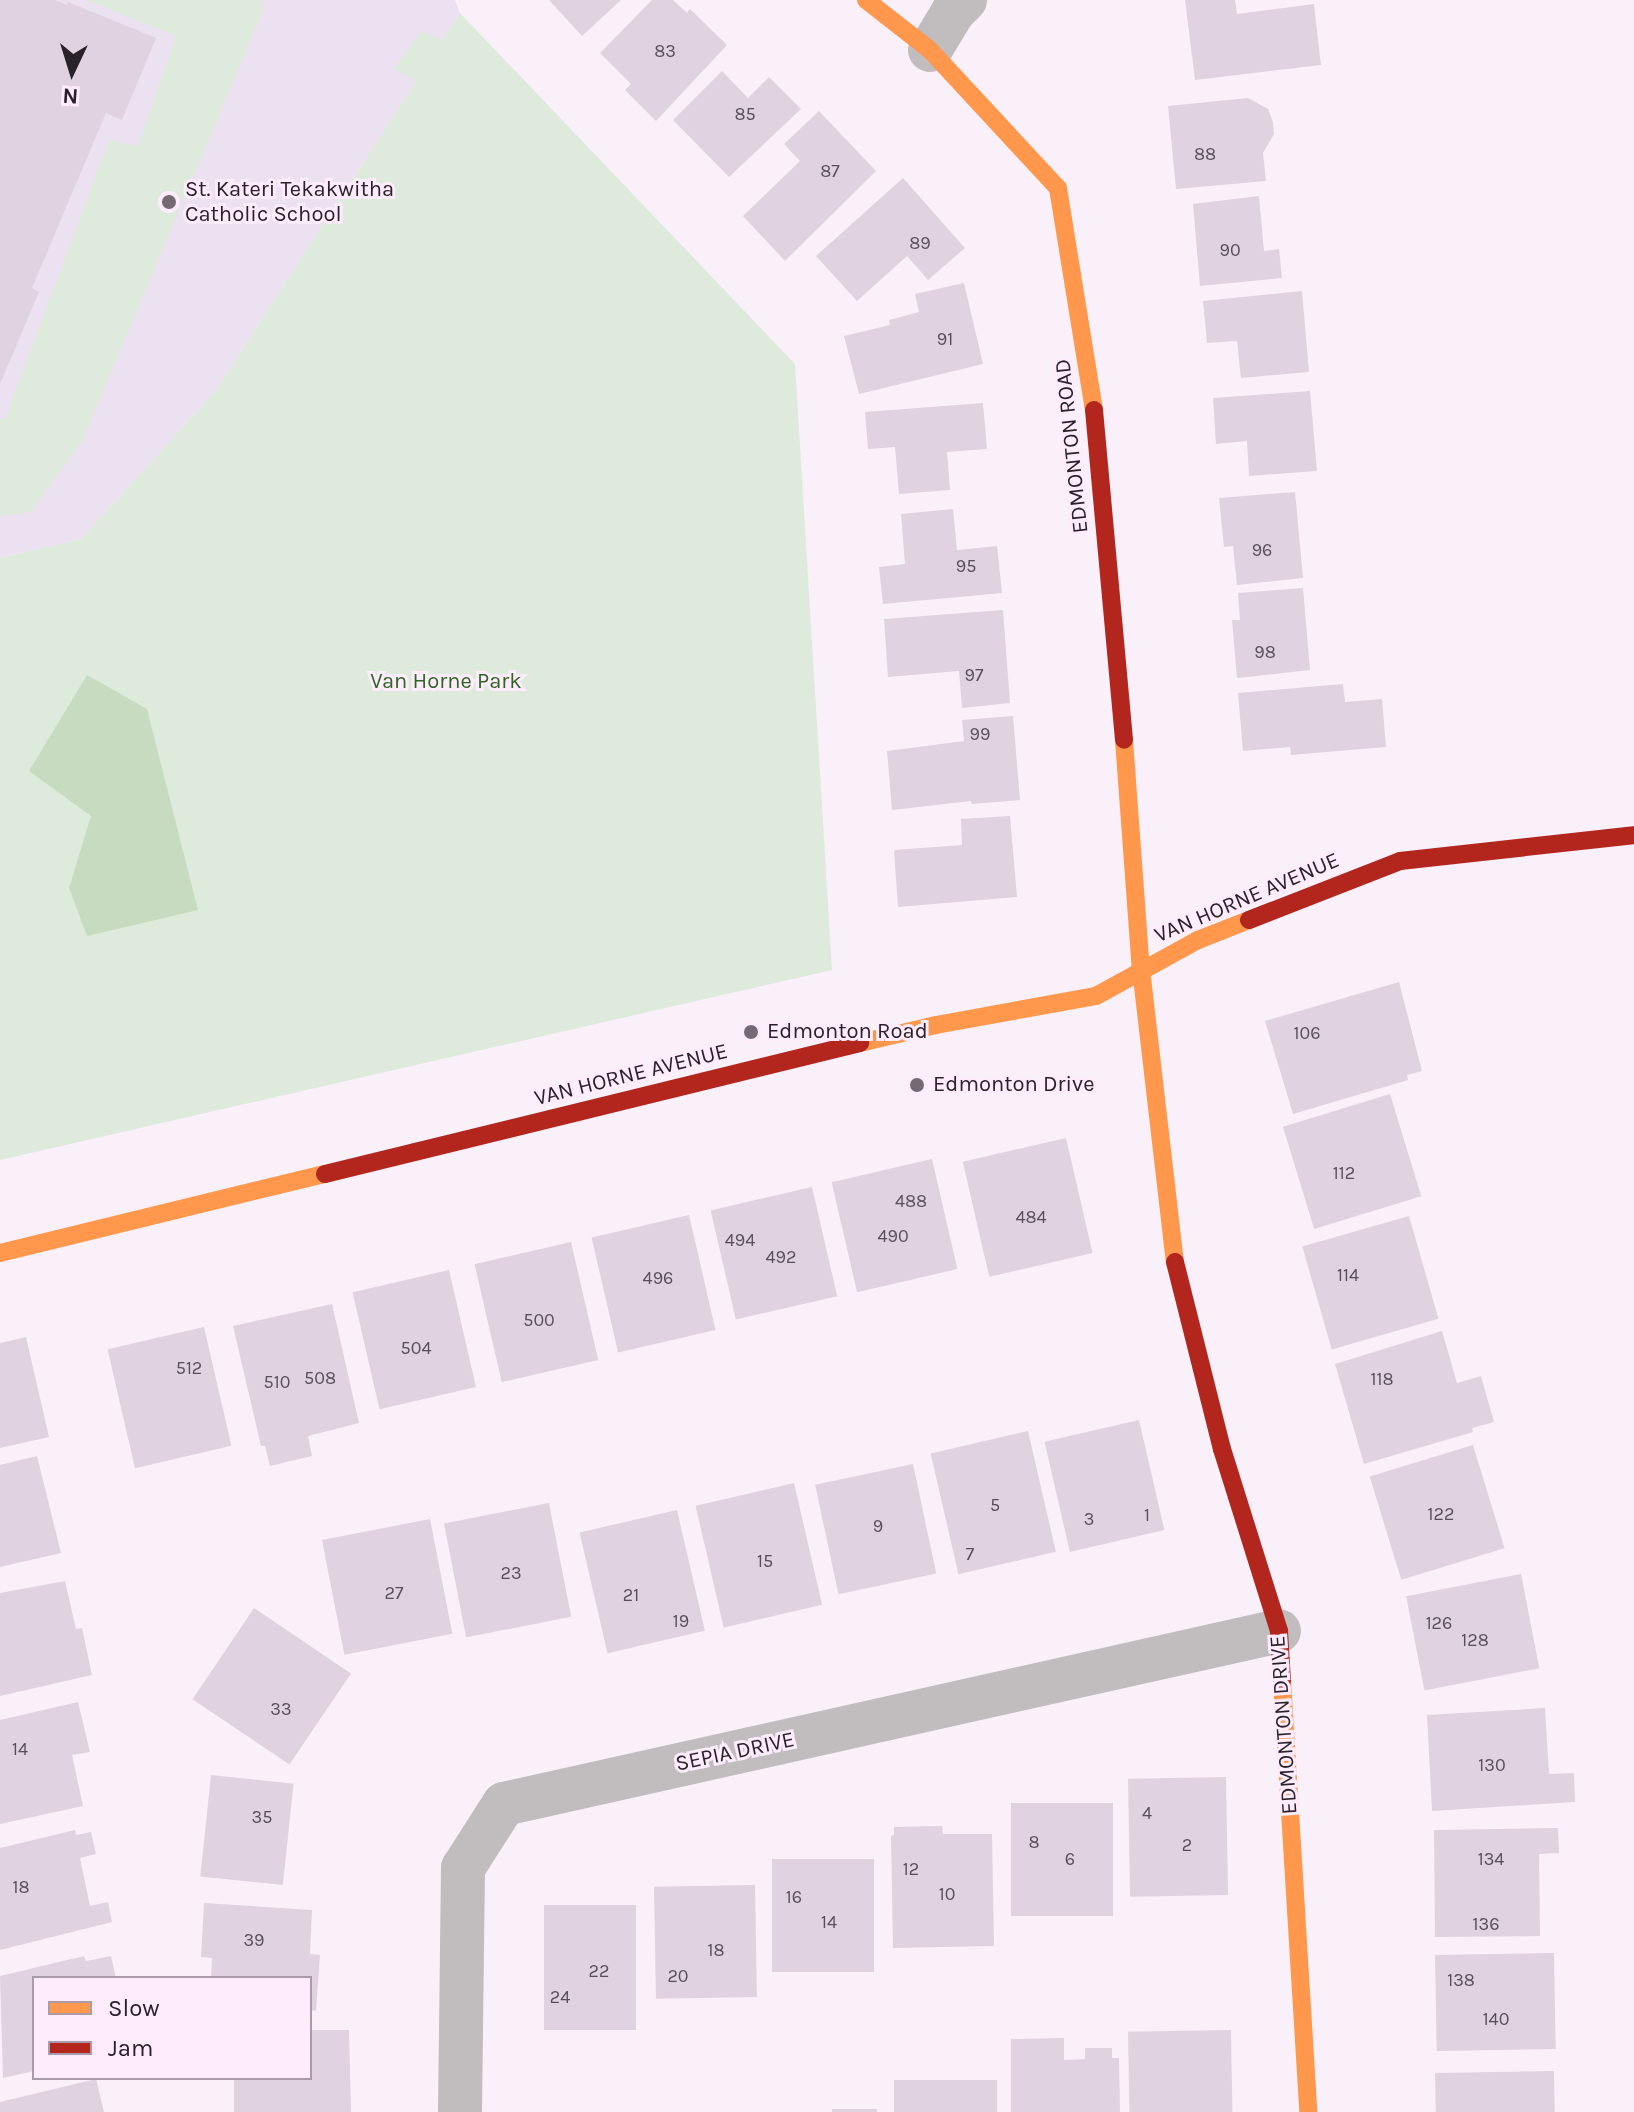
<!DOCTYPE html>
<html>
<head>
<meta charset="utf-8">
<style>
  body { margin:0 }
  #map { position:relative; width:1634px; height:2112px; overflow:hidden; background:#faf0fa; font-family:Karla,sans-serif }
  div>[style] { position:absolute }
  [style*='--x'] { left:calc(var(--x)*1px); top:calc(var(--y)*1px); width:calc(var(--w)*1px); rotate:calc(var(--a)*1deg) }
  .education>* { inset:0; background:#ece1f0 }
  .green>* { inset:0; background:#deeadb }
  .forest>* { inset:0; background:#c6dbc0 }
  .building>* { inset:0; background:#e0d2e0; transform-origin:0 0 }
  .street>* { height:44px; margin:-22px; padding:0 22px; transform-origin:22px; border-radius:22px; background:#c1bcbe }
  .slow>* { height:18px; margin:-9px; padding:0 9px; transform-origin:9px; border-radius:9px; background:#ff974d }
  .jam>* { height:18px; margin:-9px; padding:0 9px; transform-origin:9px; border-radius:9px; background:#b3261e }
  .dots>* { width:22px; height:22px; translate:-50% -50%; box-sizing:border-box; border:4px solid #feecfd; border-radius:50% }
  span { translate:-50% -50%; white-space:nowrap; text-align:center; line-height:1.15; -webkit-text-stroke:6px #feecfd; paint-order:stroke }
  .number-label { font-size:18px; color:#584e58 }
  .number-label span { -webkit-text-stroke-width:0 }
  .poi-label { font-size:22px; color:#2a222a }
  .left { translate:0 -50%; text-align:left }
  .street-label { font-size:22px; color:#2a222a }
  .park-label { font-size:22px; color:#2b671f }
  .legend { position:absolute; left:32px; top:1976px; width:280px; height:104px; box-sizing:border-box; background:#feecfd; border:2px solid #a99ba9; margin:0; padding:10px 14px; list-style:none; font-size:24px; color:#2a222a }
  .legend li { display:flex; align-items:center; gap:16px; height:40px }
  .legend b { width:40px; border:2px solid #a99ba9 }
  .north { position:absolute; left:32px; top:32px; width:80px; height:80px; -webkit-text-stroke:6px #feecfd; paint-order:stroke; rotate:184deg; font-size:22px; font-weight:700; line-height:32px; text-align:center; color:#2a222a }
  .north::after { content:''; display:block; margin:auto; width:28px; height:36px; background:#2a222a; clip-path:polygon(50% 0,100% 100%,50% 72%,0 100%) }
</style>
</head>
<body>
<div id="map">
  <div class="education">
    <i style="clip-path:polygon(0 0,455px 0,460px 13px,216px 390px,81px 539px,0 558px)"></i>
  </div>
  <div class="green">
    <i style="clip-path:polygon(86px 0,262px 0,263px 10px,82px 441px,31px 512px,0 516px,0 418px,5px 419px,109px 140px,138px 146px,176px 36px)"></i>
    <i style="clip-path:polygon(460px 13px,795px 364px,832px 970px,0 1160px,0 558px,81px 539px,216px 390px,416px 81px,394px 69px,421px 31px,442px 40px)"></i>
  </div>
  <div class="forest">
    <i style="clip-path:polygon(87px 675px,147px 709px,198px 910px,87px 936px,69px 888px,91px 816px,29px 771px)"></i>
  </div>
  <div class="building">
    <i style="clip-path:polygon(0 0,55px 0,67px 5px,68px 2px,156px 38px,122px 120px,106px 113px,32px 288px,39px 292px,0 384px)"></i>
    <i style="clip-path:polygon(549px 0,621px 0,582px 36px)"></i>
    <i style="clip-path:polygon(652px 0,673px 0,687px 13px,690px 9px,727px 45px,656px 121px,625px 90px,631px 84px,600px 53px)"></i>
    <i style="clip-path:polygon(1185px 0,1235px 0,1237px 14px,1314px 4px,1321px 65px,1195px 80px)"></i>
    <i style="clip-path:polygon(722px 71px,748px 98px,769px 77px,801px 109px,729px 177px,673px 120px)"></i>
    <i style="clip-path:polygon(1248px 98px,1268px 109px,1273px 122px,1274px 134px,1263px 153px,1266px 181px,1176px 189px,1168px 106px)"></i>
    <i style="clip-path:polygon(819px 111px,876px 171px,785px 261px,743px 216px,800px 161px,784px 144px)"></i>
    <i style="clip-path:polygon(903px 178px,965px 248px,928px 280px,907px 256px,857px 301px,816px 256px)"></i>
    <i style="clip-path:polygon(1259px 196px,1264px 251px,1279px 249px,1282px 278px,1200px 286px,1193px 204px)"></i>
    <i style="clip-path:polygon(964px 283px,983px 364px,859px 394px,844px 336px,890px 325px,889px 320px,919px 312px,915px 294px)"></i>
    <i style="clip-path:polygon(1302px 291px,1309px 372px,1241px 378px,1237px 341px,1207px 343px,1203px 301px)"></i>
    <i style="clip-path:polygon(1310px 391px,1317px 471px,1249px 476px,1247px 441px,1216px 444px,1213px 398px)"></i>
    <i style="clip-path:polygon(983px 403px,987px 449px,947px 452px,950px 490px,899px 494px,895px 447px,868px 449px,865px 412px)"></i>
    <i style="clip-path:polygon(1295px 492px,1303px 578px,1237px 585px,1233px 546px,1224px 547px,1219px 498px)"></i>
    <i style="clip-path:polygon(953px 509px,957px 550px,997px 546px,1002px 593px,883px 604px,879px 567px,905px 564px,901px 514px)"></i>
    <i style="clip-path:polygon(1303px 588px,1310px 670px,1237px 678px,1232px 620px,1240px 620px,1238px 593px)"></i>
    <i style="clip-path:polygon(1003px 610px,1010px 703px,962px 708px,959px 671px,888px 677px,884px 619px)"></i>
    <i style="clip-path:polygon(1343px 684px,1345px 702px,1382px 699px,1386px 747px,1291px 755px,1290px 747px,1243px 751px,1238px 693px)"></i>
    <i style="clip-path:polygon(1013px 716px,1020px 800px,972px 804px,971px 801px,892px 810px,887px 751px,964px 741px,962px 720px)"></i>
    <i style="clip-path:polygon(1010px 816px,1017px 897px,898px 907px,894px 850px,962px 845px,961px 819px)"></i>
    <i style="clip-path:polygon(1399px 982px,1422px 1071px,1407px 1075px,1408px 1080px,1293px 1114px,1265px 1021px)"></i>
    <i style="left:1390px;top:1094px;width:107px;height:112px;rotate:73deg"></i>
    <i style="left:1066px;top:1138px;width:118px;height:106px;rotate:77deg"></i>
    <i style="left:932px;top:1159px;width:113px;height:103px;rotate:77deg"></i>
    <i style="left:812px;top:1187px;width:112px;height:104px;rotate:77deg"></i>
    <i style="left:689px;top:1215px;width:118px;height:100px;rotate:77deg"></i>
    <i style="left:1409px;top:1216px;width:107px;height:111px;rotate:74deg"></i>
    <i style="left:571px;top:1242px;width:121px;height:99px;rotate:77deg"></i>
    <i style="left:449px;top:1270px;width:120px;height:99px;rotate:77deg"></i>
    <i style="clip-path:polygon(332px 1304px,359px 1423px,308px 1436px,312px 1456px,270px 1466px,265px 1446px,261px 1446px,233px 1326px)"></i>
    <i style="left:204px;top:1327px;width:122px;height:99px;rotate:77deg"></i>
    <i style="clip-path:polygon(1442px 1331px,1457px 1383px,1481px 1376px,1494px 1422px,1472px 1428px,1473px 1432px,1364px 1464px,1335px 1364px)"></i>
    <i style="clip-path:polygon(26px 1337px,49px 1437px,0 1448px,0 1343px)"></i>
    <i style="left:1139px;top:1420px;width:113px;height:97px;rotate:77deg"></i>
    <i style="left:1028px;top:1431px;width:124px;height:100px;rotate:77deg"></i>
    <i style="left:1473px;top:1445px;width:108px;height:108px;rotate:73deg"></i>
    <i style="clip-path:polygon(37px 1456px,61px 1553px,0 1567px,0 1465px)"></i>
    <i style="left:913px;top:1464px;width:112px;height:100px;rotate:78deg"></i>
    <i style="left:794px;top:1483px;width:125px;height:101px;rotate:77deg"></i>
    <i style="left:549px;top:1503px;width:116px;height:107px;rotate:79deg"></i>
    <i style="left:677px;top:1510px;width:124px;height:100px;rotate:77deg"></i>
    <i style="left:430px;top:1519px;width:117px;height:110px;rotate:79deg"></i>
    <i style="left:1521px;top:1574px;width:96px;height:117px;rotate:79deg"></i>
    <i style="clip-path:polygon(65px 1581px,76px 1629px,82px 1628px,92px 1675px,0 1696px,0 1593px)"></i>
    <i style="left:254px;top:1608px;width:117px;height:110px;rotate:34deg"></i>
    <i style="clip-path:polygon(78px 1702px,90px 1752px,72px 1755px,83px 1806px,0 1824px,0 1720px)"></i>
    <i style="clip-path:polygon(1545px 1708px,1549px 1774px,1574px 1773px,1575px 1802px,1432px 1811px,1427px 1715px)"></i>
    <i style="left:211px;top:1775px;width:83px;height:102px;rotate:6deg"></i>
    <i style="left:1226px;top:1777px;width:118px;height:98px;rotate:89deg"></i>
    <i style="left:1011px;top:1803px;width:102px;height:113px"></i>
    <i style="clip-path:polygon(942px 1826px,943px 1834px,992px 1834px,994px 1946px,893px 1948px,891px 1836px,894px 1835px,894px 1827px)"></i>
    <i style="clip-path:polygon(1558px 1828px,1559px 1853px,1539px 1854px,1540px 1936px,1435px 1937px,1434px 1830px)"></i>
    <i style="clip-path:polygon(75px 1830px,76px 1835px,91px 1832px,96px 1854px,80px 1858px,90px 1906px,108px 1902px,112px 1922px,0 1950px,0 1848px)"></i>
    <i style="left:772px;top:1859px;width:102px;height:113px"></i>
    <i style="left:755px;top:1885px;width:112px;height:101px;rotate:89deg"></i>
    <i style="clip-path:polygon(204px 1903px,312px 1910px,310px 1954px,320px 1955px,316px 2011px,310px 2010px,310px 1978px,211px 1978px,212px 1958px,201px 1957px)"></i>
    <i style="left:544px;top:1905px;width:92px;height:125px"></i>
    <i style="left:1554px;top:1953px;width:96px;height:119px;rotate:89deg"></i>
    <i style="clip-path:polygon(84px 1956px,86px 1961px,111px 1956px,116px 1978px,34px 1978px,34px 2071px,3px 2078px,0 1976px)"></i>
    <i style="clip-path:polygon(310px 2030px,349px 2030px,351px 2112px,234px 2112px,234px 2078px,310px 2078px)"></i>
    <i style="left:1231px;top:2030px;width:82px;height:103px;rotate:89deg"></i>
    <i style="clip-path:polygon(1064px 2038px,1064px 2060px,1085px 2059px,1085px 2048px,1112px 2048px,1112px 2058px,1119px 2058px,1120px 2112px,1011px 2112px,1011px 2039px)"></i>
    <i style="left:1554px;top:2071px;width:41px;height:119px;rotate:89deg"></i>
    <i style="clip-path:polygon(96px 2079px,104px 2112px,0 2112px,0 2102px)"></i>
    <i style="left:997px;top:2080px;width:32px;height:103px;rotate:90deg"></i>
    <i style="left:832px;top:2109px;width:45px;height:3px"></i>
  </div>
  <div class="street">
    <i style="--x:930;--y:50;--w:44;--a:-58.8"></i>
    <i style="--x:953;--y:12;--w:17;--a:-45"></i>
    <i style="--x:460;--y:2112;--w:244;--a:-89.3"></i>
    <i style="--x:463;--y:1868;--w:76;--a:-57.4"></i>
    <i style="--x:504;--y:1804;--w:794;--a:-12.58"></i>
  </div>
  <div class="slow">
    <i style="--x:866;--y:0;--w:81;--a:38"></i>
    <i style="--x:930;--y:50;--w:188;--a:47.2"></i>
    <i style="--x:1058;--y:188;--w:225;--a:80.8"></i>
    <i style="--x:1124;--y:740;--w:230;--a:85.8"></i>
    <i style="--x:1141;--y:969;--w:295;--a:83.4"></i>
    <i style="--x:860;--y:1043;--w:78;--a:-13.3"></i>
    <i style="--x:936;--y:1025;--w:163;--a:-10.3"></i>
    <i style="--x:1096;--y:996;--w:116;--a:-28.8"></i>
    <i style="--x:1198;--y:940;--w:55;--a:-21.4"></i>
    <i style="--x:0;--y:1253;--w:334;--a:-13.7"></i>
    <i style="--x:1282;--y:1681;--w:432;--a:86.5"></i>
  </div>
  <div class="jam">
    <i style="--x:1094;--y:410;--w:331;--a:84.8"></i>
    <i style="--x:1249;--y:920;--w:162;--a:-21.3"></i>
    <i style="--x:1400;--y:861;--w:235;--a:-6.3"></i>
    <i style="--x:325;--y:1174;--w:551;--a:-13.76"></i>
    <i style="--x:1175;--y:1262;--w:193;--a:75.9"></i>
    <i style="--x:1222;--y:1449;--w:191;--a:72.6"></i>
    <i style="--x:1279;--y:1631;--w:50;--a:86.6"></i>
  </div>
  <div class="dots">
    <i style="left:169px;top:202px;background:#736a73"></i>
    <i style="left:751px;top:1032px;background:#736a73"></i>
    <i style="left:917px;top:1085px;background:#736a73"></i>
  </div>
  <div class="number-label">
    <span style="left:665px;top:51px">83</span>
    <span style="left:745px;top:114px">85</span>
    <span style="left:1205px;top:154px">88</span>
    <span style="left:830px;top:171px">87</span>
    <span style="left:920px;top:243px">89</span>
    <span style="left:1230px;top:250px">90</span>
    <span style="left:945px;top:339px">91</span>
    <span style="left:1262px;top:550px">96</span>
    <span style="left:966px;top:566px">95</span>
    <span style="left:1265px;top:652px">98</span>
    <span style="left:974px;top:675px">97</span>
    <span style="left:980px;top:734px">99</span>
    <span style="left:1307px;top:1033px">106</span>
    <span style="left:1344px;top:1173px">112</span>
    <span style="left:911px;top:1201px">488</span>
    <span style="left:1031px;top:1217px">484</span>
    <span style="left:893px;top:1236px">490</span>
    <span style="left:740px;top:1240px">494</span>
    <span style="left:781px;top:1257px">492</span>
    <span style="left:1348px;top:1275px">114</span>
    <span style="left:658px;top:1278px">496</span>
    <span style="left:539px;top:1320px">500</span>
    <span style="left:416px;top:1348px">504</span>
    <span style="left:189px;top:1368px">512</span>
    <span style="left:320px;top:1378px">508</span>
    <span style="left:1382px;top:1379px">118</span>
    <span style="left:277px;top:1382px">510</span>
    <span style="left:995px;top:1505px">5</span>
    <span style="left:1441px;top:1514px">122</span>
    <span style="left:1147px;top:1515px">1</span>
    <span style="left:1089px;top:1519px">3</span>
    <span style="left:878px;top:1526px">9</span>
    <span style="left:970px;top:1554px">7</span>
    <span style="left:765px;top:1561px">15</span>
    <span style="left:511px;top:1573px">23</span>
    <span style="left:394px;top:1593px">27</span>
    <span style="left:631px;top:1595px">21</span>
    <span style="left:681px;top:1621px">19</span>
    <span style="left:1439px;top:1623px">126</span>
    <span style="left:1475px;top:1640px">128</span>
    <span style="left:281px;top:1709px">33</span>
    <span style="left:20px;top:1749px">14</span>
    <span style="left:1492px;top:1765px">130</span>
    <span style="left:1147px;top:1813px">4</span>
    <span style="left:262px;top:1817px">35</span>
    <span style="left:1034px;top:1842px">8</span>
    <span style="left:1187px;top:1845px">2</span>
    <span style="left:1070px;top:1859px">6</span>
    <span style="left:1491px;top:1859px">134</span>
    <span style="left:911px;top:1869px">12</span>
    <span style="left:21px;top:1887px">18</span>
    <span style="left:947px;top:1894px">10</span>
    <span style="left:794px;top:1897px">16</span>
    <span style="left:829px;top:1922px">14</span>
    <span style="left:1486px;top:1924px">136</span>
    <span style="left:254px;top:1940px">39</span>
    <span style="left:716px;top:1950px">18</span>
    <span style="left:599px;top:1971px">22</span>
    <span style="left:678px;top:1976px">20</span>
    <span style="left:1461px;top:1980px">138</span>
    <span style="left:560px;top:1997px">24</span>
    <span style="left:1496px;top:2019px">140</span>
  </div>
  <div class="poi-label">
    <span class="left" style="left:185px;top:202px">St. Kateri Tekakwitha<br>Catholic School</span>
    <span class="left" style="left:767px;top:1032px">Edmonton Road</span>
    <span class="left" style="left:933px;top:1085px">Edmonton Drive</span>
  </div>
  <div class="street-label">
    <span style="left:1072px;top:446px;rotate:-96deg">EDMONTON ROAD</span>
    <span style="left:1247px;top:898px;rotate:-23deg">VAN HORNE AVENUE</span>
    <span style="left:631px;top:1075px;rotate:-14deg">VAN HORNE AVENUE</span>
    <span style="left:1284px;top:1725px;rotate:-94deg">EDMONTON DRIVE</span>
    <span style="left:735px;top:1752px;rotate:-12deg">SEPIA DRIVE</span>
  </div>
  <div class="park-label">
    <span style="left:446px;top:682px">Van Horne Park</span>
  </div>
  <ul class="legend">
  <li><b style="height:10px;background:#ff974d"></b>Slow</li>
  <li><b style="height:10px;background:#b3261e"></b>Jam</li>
  </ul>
  <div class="north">N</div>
</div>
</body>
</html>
